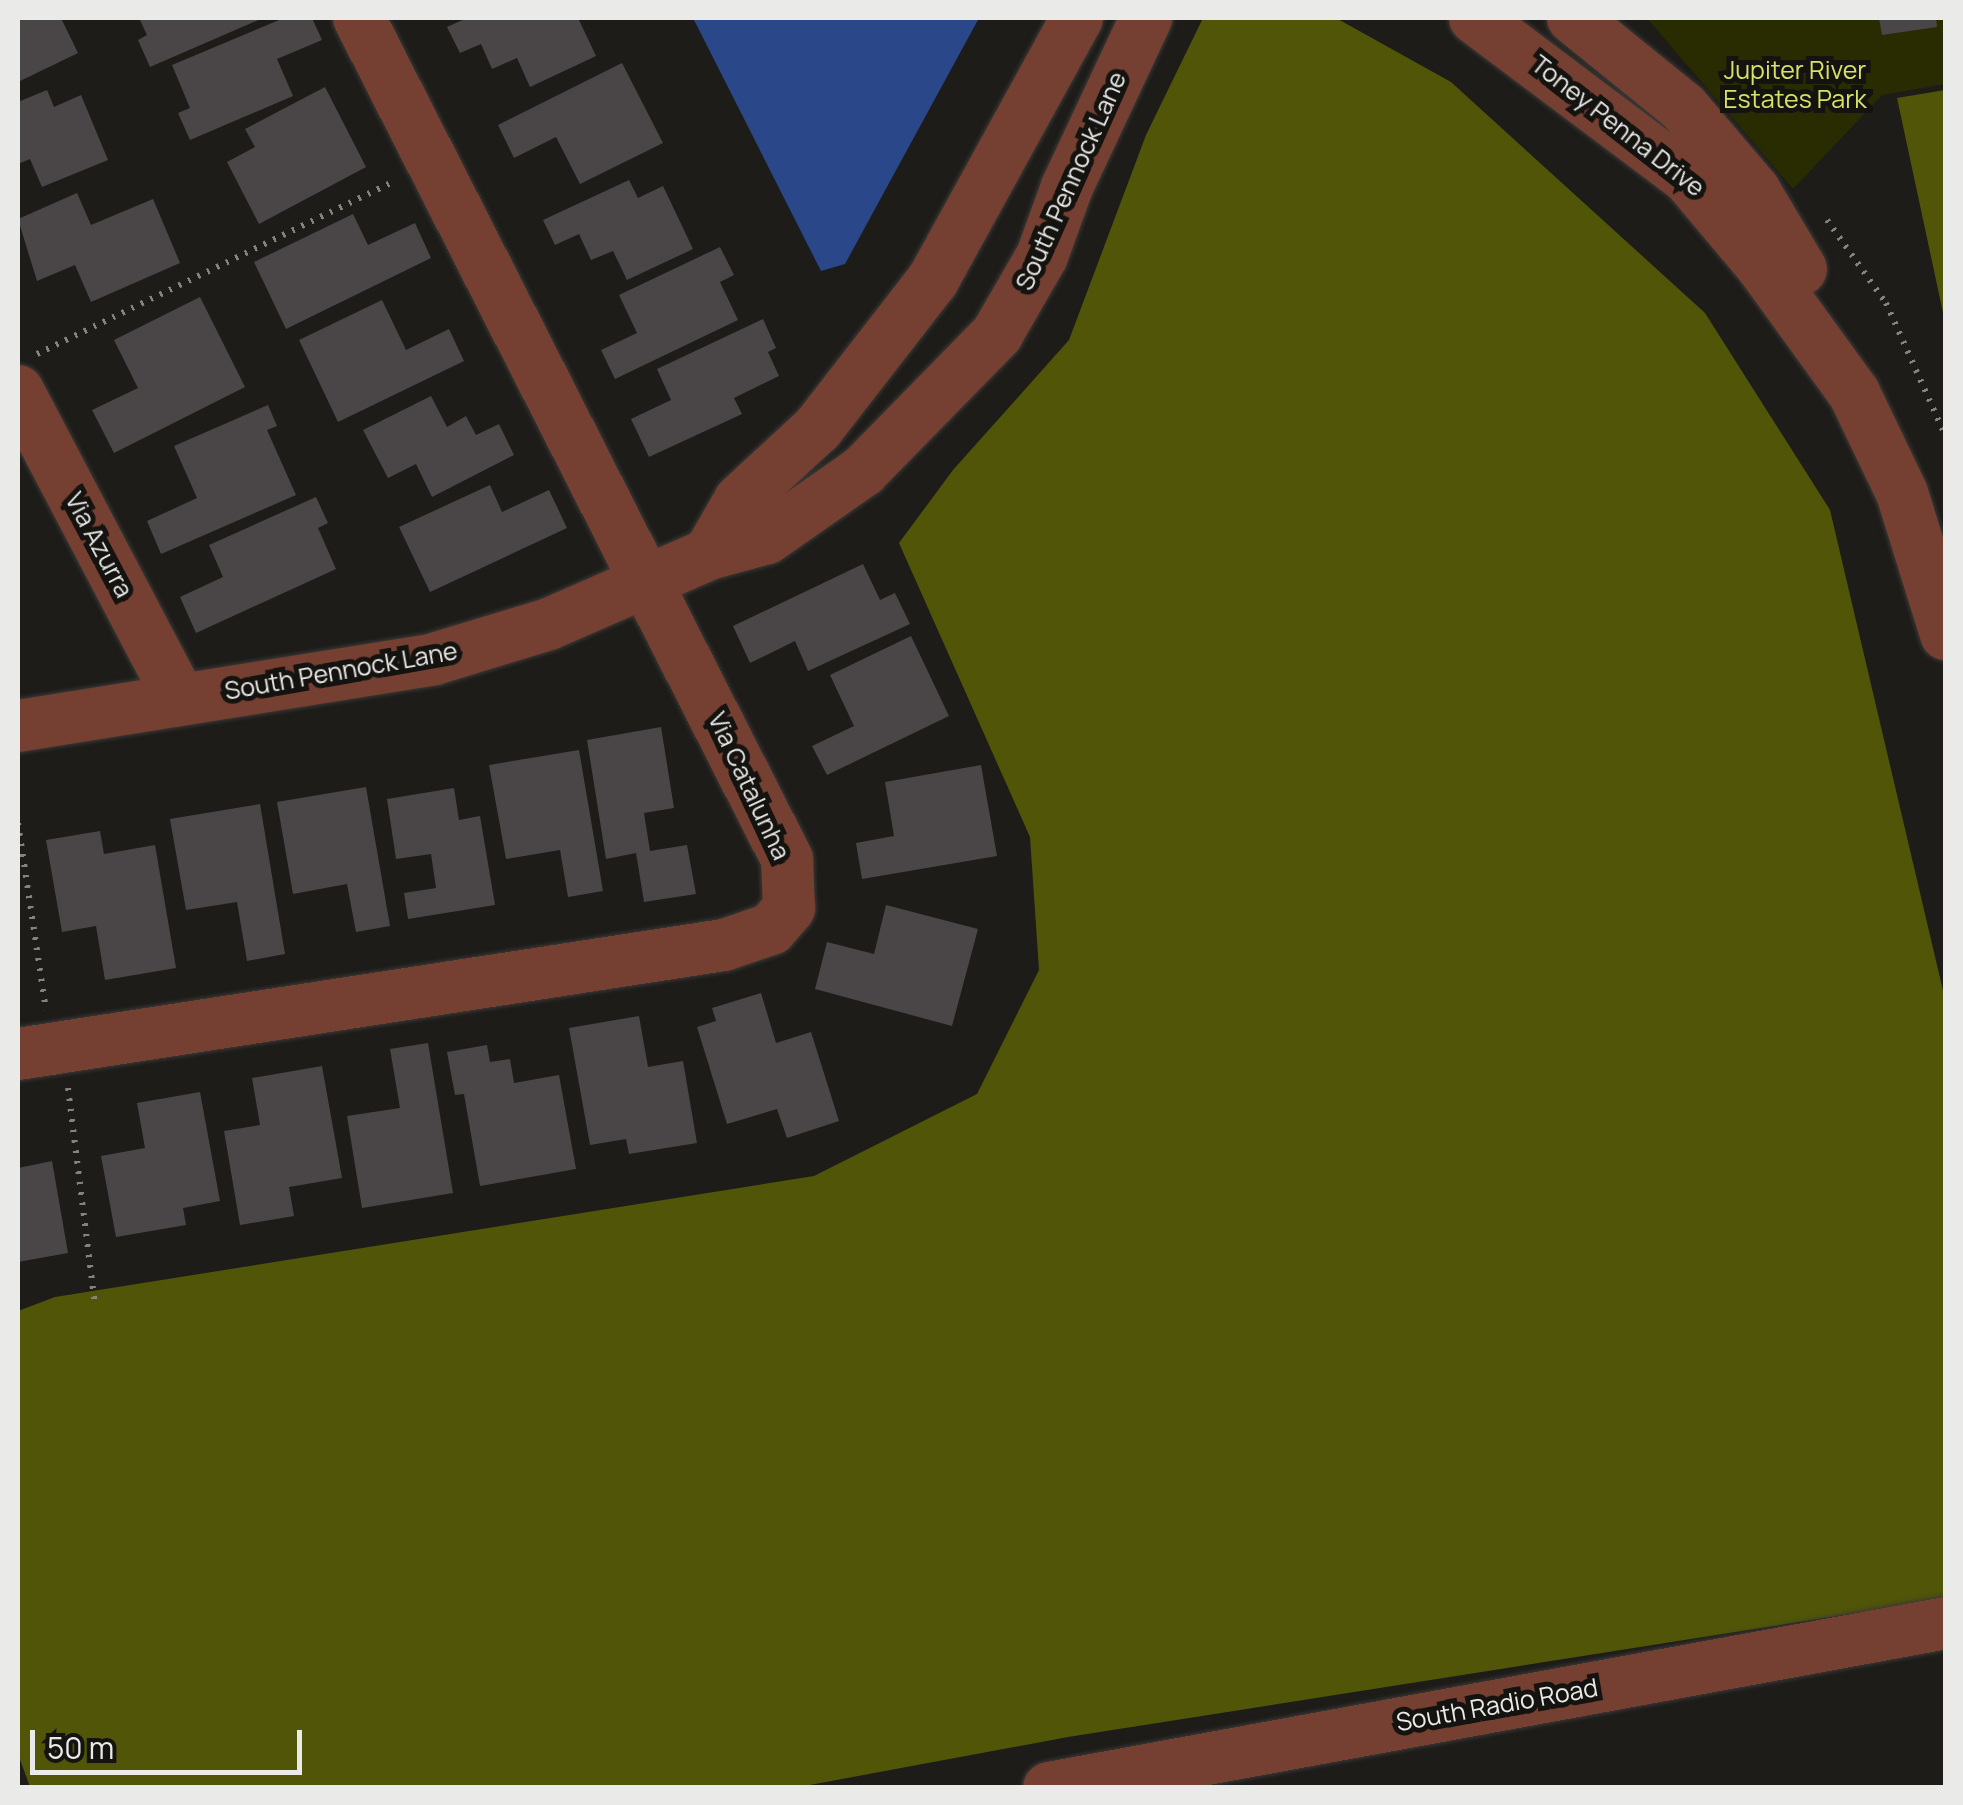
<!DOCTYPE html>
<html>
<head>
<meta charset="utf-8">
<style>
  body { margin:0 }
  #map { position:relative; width:1963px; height:1805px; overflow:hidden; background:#1d1c19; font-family:Manrope,sans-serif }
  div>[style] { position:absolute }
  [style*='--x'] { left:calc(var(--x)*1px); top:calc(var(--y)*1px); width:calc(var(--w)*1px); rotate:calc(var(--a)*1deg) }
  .green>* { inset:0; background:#292c00 }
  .forest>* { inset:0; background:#505508 }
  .water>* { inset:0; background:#294789 }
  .building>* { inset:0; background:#4a4648 }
  .path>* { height:6px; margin-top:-3px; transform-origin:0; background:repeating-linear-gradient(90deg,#838380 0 2.5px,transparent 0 10.5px) }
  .roads { filter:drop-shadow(0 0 2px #3a3936) drop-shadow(0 0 2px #3a3936) }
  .minor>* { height:52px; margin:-26px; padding:0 26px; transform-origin:26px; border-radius:26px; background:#753f31 }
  span { translate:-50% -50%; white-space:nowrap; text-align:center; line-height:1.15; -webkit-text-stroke:10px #141310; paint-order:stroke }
  .park-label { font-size:25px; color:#d6e168 }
  .street-label { font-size:25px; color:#eaeae8 }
  .frame { position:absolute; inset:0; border:20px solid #eaeae8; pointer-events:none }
  .scale { position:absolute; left:30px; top:1730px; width:272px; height:45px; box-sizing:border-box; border:5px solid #eaeae8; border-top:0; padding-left:12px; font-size:30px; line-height:35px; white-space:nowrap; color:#eaeae8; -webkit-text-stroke:8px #141310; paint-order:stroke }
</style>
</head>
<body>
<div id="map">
  <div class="green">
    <i style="clip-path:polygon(1647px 18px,1945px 18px,1945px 84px,1882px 95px,1793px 189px)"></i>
  </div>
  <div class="forest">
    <i style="clip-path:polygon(1203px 18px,1336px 18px,1451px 82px,1705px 313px,1830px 510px,1945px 999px,1945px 1599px,1068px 1737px,799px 1787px,30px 1787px,18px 1754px,18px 1311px,55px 1297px,814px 1176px,977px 1094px,1039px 970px,1030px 837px,899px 543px,953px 470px,1069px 340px,1146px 135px)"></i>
    <i style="clip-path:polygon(1945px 90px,1946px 90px,1945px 322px,1897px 98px)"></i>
  </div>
  <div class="water">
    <i style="clip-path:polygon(693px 18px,979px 18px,845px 264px,821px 271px)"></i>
  </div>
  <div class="building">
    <i style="clip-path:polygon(18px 18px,61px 18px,78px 53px,18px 82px)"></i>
    <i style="clip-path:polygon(139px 18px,263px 18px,150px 67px,138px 40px,147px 35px)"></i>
    <i style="clip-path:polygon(284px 18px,312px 18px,322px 40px,277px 59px,293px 96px,190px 140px,178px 113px,190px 108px,172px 65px)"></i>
    <i style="clip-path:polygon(467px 18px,578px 18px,596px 56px,530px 87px,517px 58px,492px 69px,481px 44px,460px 53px,447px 27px)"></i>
    <i style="clip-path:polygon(1879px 18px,1936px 18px,1937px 27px,1882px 35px)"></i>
    <i style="clip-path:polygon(622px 63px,663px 143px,580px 184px,556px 137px,514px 158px,498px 125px)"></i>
    <i style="clip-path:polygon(325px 87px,366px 167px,259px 224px,227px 162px,255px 147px,245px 129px)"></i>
    <i style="clip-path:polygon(47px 90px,54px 107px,81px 95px,108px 160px,42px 187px,30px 159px,18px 164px,18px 102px)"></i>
    <i style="clip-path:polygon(629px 180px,638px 198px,663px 186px,693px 249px,627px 280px,613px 251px,591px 260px,579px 234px,555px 245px,543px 220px)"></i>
    <i style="clip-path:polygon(77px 193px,91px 225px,153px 199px,180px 263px,91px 302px,75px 265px,37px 281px,18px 219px)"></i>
    <i style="clip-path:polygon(353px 214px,368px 245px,415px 223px,431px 258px,286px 329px,254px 262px)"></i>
    <i style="clip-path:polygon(720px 247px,734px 275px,720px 282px,738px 320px,615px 379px,601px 350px,637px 333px,619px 295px)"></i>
    <i style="clip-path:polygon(200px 297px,245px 387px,114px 453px,92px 410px,138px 388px,114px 340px)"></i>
    <i style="clip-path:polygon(382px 300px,406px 350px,449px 329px,464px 361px,338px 422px,299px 340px)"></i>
    <i style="clip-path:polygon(763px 319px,776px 348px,768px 352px,779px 376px,734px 398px,742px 414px,649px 457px,631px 419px,671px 400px,657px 369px)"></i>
    <i style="clip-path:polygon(431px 396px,447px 427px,466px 416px,476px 435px,499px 424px,514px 455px,432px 497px,416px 464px,388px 478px,363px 430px)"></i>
    <i style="clip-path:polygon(268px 405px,277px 426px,267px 430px,296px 495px,161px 554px,147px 521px,197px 498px,174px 446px)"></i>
    <i style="clip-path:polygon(490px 485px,502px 512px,549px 490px,567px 528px,430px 592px,399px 527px)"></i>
    <i style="clip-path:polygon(316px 497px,328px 523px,318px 528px,336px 569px,196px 633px,180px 597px,223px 577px,209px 545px)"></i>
    <i style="clip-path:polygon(863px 564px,880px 600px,895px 593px,910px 624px,808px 671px,795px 641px,750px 663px,733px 626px)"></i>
    <i style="clip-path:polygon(911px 636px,949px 716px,827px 775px,812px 746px,854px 726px,830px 675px)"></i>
    <i style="clip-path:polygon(661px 727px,674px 808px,644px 813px,650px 851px,687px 845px,696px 894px,644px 902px,636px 853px,606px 859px,587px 740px)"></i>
    <i style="clip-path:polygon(579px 750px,603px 891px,568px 897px,560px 850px,506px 859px,489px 765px)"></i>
    <i style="clip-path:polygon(981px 765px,997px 856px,862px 879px,856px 843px,894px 836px,885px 782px)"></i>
    <i style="clip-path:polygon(366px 787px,390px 926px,356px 932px,347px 884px,293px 894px,277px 802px)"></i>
    <i style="clip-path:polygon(454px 788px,459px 820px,480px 816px,495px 905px,408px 919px,404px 893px,436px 888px,431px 854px,396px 859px,387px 799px)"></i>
    <i style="clip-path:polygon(260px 804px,285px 954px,247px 961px,237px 902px,186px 910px,170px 819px)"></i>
    <i style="clip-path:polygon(100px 831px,104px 854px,155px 845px,176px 968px,105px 980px,96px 926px,62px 932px,46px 840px)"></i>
    <i style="clip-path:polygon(886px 905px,978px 929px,952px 1026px,815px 989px,827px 942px,874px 954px)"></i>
    <i style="clip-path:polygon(761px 993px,776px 1043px,811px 1032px,839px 1121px,787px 1138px,777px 1109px,727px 1124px,697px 1027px,716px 1021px,712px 1008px)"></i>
    <i style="clip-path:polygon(639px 1016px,648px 1067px,683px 1061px,697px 1143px,629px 1154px,626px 1139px,590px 1145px,569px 1028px)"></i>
    <i style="clip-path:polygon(428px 1043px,453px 1193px,362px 1208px,347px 1116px,400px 1108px,390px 1049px)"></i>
    <i style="clip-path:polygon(487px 1045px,490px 1062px,510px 1059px,514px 1083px,559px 1075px,576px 1169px,480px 1186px,464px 1094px,455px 1095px,447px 1052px)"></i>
    <i style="clip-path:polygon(322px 1066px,342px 1178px,289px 1187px,294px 1216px,240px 1225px,224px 1131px,260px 1125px,252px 1078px)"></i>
    <i style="clip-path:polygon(200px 1092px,220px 1201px,183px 1208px,186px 1225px,116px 1237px,101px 1156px,145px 1148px,137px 1103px)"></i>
    <i style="clip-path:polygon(52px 1161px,68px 1253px,18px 1262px,18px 1168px)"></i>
  </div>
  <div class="path">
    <i style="--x:1827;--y:220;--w:102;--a:54.6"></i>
    <i style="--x:1886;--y:303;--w:147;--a:65.9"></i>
    <i style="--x:37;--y:354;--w:398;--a:-25.8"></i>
    <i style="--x:18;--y:823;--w:189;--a:81.5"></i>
    <i style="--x:68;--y:1088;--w:218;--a:82.9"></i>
  </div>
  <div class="roads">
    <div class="minor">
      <i style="--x:1475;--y:18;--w:265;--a:36.9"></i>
      <i style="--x:1687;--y:177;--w:116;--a:49.9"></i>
      <i style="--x:1762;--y:266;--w:157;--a:54.1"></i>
      <i style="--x:1854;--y:393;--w:111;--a:64.4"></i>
      <i style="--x:1902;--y:493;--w:148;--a:72.7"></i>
      <i style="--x:1573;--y:18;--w:141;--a:39"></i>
      <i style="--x:1683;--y:107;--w:109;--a:49.5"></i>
      <i style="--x:1754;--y:190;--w:92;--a:59.3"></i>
      <i style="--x:18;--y:391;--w:348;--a:62.3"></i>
      <i style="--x:709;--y:554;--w:62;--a:-60.1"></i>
      <i style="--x:740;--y:500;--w:106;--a:-42.7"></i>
      <i style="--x:818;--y:428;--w:187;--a:-52.2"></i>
      <i style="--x:933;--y:280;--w:299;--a:-61.2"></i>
      <i style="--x:18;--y:726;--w:421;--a:-9.1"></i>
      <i style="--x:434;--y:659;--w:120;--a:-16.9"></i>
      <i style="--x:549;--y:624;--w:175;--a:-23.6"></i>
      <i style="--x:709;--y:554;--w:60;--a:-15.4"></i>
      <i style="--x:767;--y:538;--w:117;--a:-34.9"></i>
      <i style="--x:863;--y:471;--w:192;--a:-45.6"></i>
      <i style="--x:997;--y:334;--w:90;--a:-60"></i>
      <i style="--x:1042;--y:256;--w:73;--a:-70.1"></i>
      <i style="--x:1067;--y:187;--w:187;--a:-64.9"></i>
      <i style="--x:18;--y:1054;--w:714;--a:-8.78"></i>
      <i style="--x:724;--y:945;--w:50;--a:-18.8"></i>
      <i style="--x:771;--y:929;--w:28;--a:-49"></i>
      <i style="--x:789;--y:908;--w:49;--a:-92.3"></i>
      <i style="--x:787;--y:859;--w:944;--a:-116.97"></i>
      <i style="--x:1049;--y:1788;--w:912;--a:-10.42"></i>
    </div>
  </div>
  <div class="park-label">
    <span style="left:1795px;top:85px">Jupiter River<br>Estates Park</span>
  </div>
  <div class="street-label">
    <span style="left:1618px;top:126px;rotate:38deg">Toney Penna Drive</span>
    <span style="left:1071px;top:181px;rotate:-66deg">South Pennock Lane</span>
    <span style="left:99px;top:545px;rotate:62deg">Via Azurra</span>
    <span style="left:341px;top:671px;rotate:-10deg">South Pennock Lane</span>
    <span style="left:749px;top:786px;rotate:65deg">Via Catalunha</span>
    <span style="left:1497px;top:1705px;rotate:-10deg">South Radio Road</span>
  </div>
  <div class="frame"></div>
  <div class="scale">50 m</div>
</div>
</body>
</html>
